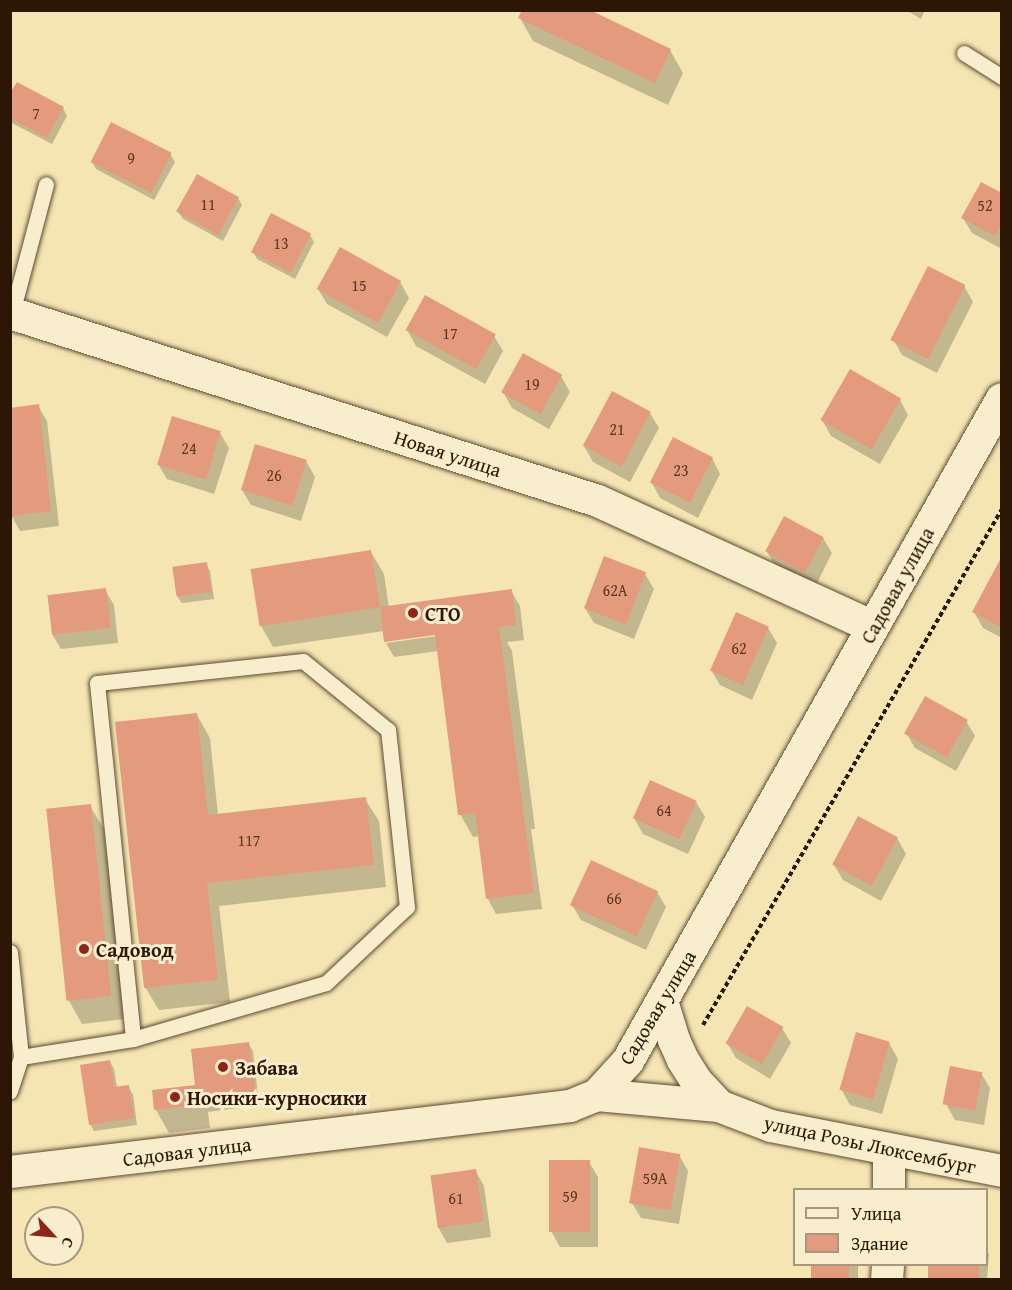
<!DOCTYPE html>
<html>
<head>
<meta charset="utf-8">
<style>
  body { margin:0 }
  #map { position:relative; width:1012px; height:1290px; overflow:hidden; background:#f4e5b3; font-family:"Gentium Book Plus",serif }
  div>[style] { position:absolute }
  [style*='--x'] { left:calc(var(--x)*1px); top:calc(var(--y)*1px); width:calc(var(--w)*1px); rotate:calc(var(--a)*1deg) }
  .shadow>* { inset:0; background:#0003; transform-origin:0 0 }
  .building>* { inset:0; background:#e49b7d; transform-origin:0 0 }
  .path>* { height:4px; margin-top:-2px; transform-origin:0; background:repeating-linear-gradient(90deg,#2d1704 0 4.5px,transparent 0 7.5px) }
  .roads { filter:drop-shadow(0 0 2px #5f4a30) drop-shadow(0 0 2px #5f4a30) }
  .service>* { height:15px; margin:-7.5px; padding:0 7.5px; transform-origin:7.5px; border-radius:7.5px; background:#f8eece }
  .minor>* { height:32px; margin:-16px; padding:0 16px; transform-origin:16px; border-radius:16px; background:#f8eece }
  .dots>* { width:16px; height:16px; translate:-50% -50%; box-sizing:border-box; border:3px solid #f8eece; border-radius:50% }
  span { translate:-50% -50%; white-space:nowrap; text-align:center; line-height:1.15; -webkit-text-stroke:6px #f8eece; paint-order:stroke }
  .number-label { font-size:16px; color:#5b3822 }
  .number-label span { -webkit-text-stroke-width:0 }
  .street-label { font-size:20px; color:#2d1704 }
  .poi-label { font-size:20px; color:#2d1704; font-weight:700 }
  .left { translate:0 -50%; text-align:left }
  .frame { position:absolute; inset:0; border:12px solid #2d1704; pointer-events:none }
  .legend { position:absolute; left:793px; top:1188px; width:195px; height:78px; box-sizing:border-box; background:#f8eece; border:2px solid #a7987d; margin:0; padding:8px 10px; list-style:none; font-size:18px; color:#2d1704 }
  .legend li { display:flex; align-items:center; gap:12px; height:30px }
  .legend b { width:30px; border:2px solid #a7987d }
  .north { position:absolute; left:24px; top:1206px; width:60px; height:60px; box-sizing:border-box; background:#f8eece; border:2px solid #a7987d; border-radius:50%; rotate:116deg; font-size:16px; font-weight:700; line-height:24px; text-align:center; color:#2d1704 }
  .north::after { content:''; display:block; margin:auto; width:21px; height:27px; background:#8f2418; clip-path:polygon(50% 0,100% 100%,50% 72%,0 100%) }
</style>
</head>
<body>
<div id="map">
  <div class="shadow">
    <i style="clip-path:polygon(906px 10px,925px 10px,921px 19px)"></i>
    <i style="clip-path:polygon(520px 18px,670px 50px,683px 73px,668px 105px,533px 41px)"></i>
    <i style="clip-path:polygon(10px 96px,63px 108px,67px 116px,52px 144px,10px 122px)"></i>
    <i style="clip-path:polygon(170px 154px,175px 162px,154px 200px,96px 169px,92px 162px)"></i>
    <i style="clip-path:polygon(1002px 194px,1002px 249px,972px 233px,963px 218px)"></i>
    <i style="clip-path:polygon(238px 198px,242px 205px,223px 241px,183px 219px,178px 212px)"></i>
    <i style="clip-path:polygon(310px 235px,314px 242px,295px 279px,257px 259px,253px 252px)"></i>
    <i style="clip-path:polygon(400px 282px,409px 298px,387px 337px,327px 304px,318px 289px)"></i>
    <i style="clip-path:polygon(964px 286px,973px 302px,937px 373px,902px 355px,893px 339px)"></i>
    <i style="clip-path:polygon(407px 330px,494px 336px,503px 351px,485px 384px,416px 346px)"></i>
    <i style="clip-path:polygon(561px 376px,570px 392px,549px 429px,512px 408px,503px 392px)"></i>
    <i style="clip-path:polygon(900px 400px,908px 415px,880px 464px,831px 436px,822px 420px)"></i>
    <i style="clip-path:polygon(38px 406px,47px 421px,59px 526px,20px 531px,11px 515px)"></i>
    <i style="clip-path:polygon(650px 413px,659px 428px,630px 482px,593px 462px,584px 446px)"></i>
    <i style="clip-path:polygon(220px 433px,229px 448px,214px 494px,167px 479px,158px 464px)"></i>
    <i style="clip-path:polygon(712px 458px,720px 474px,698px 518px,660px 498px,652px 483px)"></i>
    <i style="clip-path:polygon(306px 461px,315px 477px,301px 521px,251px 505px,242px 490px)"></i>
    <i style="clip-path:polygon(823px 538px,832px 553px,815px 587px,776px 567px,767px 552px)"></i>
    <i style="clip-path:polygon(371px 552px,384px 574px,389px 608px,511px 591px,520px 606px,524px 640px,507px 642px,512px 651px,535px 829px,531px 829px,542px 909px,496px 914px,488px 899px,480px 836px,473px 837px,460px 814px,439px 651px,394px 657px,386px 643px,437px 636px,437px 633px,384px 631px,273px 647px,260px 624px)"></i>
    <i style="clip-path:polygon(1002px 559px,1002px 638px,983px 628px,974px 612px)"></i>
    <i style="clip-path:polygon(206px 564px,210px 571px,214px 599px,182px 603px,177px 596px)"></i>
    <i style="clip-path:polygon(645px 574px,654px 589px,634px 639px,594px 623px,585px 608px)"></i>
    <i style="clip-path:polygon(105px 590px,114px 605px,118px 643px,61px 649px,52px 634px,48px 596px)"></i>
    <i style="clip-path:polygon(768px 628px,777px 643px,752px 700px,720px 685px,711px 670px)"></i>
    <i style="clip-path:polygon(197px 715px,210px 738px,218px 815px,365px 799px,379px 821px,386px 887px,219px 906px,230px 1002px,159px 1010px,145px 987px)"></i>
    <i style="clip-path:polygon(966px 721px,975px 736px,956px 771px,915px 748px,906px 733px)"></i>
    <i style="clip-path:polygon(696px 802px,705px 817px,688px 854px,643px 834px,634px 818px)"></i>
    <i style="clip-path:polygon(90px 806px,104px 829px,125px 1019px,82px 1024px,69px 1001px)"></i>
    <i style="clip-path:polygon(897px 838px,906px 854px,881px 901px,843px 880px,834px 865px)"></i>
    <i style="clip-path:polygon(657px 892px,666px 907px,646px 950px,581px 920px,572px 905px)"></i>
    <i style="clip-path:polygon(782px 1028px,791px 1043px,770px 1079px,736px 1058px,727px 1043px)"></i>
    <i style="clip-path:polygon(248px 1043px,253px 1051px,259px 1105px,208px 1112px,210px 1128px,169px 1133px,156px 1110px,154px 1092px,198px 1093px)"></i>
    <i style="clip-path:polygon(889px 1043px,898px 1059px,882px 1114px,850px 1105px,841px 1089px)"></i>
    <i style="clip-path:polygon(110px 1062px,114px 1069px,117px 1088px,128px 1087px,133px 1094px,137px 1125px,94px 1131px,90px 1124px)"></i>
    <i style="clip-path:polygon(981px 1073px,990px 1088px,984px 1125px,955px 1120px,946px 1104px)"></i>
    <i style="clip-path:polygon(679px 1155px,688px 1171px,679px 1224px,641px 1218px,632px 1203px)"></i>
    <i style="clip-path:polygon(589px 1162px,598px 1177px,598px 1247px,560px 1247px,551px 1231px)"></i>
    <i style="clip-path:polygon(475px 1170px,484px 1186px,491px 1237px,447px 1243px,438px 1227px)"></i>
    <i style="clip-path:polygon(986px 1249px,989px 1254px,987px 1280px,928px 1280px,929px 1264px,986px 1264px)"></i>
    <i style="left:813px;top:1264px;width:45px;height:16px"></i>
  </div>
  <div class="building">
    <i style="clip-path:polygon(522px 10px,590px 10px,671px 49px,655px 83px,518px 18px)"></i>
    <i style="clip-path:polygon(17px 82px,64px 107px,47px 138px,10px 118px,10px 93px)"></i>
    <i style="left:111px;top:122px;width:68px;height:45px;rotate:27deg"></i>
    <i style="left:197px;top:174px;width:48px;height:43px;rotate:29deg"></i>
    <i style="clip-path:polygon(981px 182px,1002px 193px,1002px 224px,995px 236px,961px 218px)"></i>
    <i style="left:271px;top:213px;width:45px;height:44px;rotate:27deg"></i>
    <i style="left:340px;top:247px;width:70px;height:48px;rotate:29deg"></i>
    <i style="left:928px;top:266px;width:42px;height:83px;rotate:27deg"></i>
    <i style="left:425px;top:295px;width:81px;height:40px;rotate:29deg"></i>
    <i style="left:523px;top:353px;width:45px;height:45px;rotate:29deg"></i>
    <i style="left:850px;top:369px;width:59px;height:59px;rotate:30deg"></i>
    <i style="left:612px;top:391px;width:44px;height:62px;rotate:28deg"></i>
    <i style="clip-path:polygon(39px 404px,51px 511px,10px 516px,10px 408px)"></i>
    <i style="left:172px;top:416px;width:51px;height:51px;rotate:17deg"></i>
    <i style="left:673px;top:437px;width:45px;height:51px;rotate:27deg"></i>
    <i style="left:255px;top:444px;width:54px;height:48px;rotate:17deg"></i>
    <i style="left:784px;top:516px;width:45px;height:40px;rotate:28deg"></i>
    <i style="left:371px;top:550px;width:58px;height:122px;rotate:81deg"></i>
    <i style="left:604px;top:556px;width:45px;height:56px;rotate:21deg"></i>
    <i style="clip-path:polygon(1002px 556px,1002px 628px,972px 612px)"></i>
    <i style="left:207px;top:562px;width:30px;height:35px;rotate:82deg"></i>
    <i style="left:106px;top:588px;width:40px;height:59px;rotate:83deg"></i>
    <i style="clip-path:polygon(512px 589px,516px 625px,499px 627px,534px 893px,486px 899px,475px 813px,458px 815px,435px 635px,384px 642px,380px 607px)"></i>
    <i style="left:736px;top:612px;width:36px;height:64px;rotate:24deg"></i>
    <i style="left:925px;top:696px;width:49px;height:43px;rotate:29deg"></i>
    <i style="clip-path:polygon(197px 713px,208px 815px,366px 797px,374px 865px,207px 883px,218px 980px,144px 988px,115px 722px)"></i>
    <i style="left:650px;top:780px;width:51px;height:42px;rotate:24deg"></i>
    <i style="left:91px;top:804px;width:193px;height:45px;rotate:84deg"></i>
    <i style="left:858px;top:816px;width:45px;height:55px;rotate:28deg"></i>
    <i style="left:591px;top:860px;width:74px;height:50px;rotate:25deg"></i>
    <i style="left:747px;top:1006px;width:42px;height:43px;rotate:30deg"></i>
    <i style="left:856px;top:1032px;width:35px;height:60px;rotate:16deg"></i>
    <i style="clip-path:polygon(249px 1042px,256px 1098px,154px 1110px,152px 1090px,195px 1085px,191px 1049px)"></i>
    <i style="clip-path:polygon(110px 1060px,114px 1087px,129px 1085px,134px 1118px,89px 1125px,80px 1065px)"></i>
    <i style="left:950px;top:1066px;width:33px;height:39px;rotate:11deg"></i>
    <i style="left:639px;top:1147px;width:42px;height:57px;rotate:10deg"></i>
    <i style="left:549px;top:1160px;width:41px;height:72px"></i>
    <i style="left:476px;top:1169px;width:53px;height:46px;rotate:82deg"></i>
    <i style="left:811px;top:1264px;width:38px;height:16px"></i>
    <i style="left:928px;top:1264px;width:51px;height:16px"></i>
  </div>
  <div class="path">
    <i style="--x:703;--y:1025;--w:596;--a:-59.91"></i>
  </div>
  <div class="roads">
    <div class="service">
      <i style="--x:964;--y:53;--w:45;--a:32.3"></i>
      <i style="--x:12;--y:313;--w:133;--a:-75.2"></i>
      <i style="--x:10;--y:952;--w:106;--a:84"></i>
      <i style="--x:21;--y:1057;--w:36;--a:108"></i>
      <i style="--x:21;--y:1057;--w:113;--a:-9.1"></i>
      <i style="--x:133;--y:1039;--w:201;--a:-16.2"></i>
      <i style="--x:326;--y:983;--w:111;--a:-43.2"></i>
      <i style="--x:407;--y:907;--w:178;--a:-96.1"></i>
      <i style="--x:388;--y:730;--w:109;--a:-140.9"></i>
      <i style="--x:303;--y:661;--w:207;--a:173.9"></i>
      <i style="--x:97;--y:683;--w:358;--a:84.2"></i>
    </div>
    <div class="minor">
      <i style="--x:10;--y:313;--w:617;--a:17.73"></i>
      <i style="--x:598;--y:501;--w:302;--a:24.6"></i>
      <i style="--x:662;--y:1001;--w:41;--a:72.9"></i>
      <i style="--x:674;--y:1040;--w:22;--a:66"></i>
      <i style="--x:683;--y:1060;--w:26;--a:58"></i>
      <i style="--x:697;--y:1082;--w:33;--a:47"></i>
      <i style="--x:597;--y:1095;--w:122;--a:5.2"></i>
      <i style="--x:719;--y:1106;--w:56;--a:21"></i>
      <i style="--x:771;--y:1126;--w:235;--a:11"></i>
      <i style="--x:10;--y:1172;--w:564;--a:-6.72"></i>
      <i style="--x:570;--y:1106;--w:29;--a:-22"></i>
      <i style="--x:597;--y:1095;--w:46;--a:-47.6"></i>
      <i style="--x:628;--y:1061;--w:760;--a:-60.54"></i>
      <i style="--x:889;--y:1190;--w:40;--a:-90"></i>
      <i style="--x:887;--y:1280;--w:16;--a:-86"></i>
    </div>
  </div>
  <div class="dots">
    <i style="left:413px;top:613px;background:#8f2418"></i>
    <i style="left:84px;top:949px;background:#8f2418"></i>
    <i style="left:223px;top:1067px;background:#8f2418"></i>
    <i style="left:175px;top:1097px;background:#8f2418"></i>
  </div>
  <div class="number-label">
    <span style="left:36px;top:113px">7</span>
    <span style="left:131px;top:158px">9</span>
    <span style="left:208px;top:204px">11</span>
    <span style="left:985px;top:205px">52</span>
    <span style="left:281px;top:243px">13</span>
    <span style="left:359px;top:285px">15</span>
    <span style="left:450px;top:333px">17</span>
    <span style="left:532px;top:384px">19</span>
    <span style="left:617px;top:429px">21</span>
    <span style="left:189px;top:448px">24</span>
    <span style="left:681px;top:470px">23</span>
    <span style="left:274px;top:475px">26</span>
    <span style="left:615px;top:590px">62А</span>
    <span style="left:739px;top:648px">62</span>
    <span style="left:664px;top:810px">64</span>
    <span style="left:249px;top:840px">117</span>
    <span style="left:614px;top:898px">66</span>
    <span style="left:655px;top:1178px">59А</span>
    <span style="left:570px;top:1196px">59</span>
    <span style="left:456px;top:1198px">61</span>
  </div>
  <div class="street-label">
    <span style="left:448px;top:453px;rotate:18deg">Новая улица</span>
    <span style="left:897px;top:585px;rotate:-61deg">Садовая улица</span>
    <span style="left:657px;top:1007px;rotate:-59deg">Садовая улица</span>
    <span style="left:870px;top:1144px;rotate:12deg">улица Розы Люксембург</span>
    <span style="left:187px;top:1151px;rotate:-7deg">Садовая улица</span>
  </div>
  <div class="poi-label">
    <span class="left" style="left:425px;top:613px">СТО</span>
    <span class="left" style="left:96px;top:949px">Садовод</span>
    <span class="left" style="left:235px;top:1067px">Забава</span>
    <span class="left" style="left:187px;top:1097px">Носики-курносики</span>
  </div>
  <div class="frame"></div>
  <ul class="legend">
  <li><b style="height:8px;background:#f8eece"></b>Улица</li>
  <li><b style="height:16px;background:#e49b7d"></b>Здание</li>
  </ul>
  <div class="north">С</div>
</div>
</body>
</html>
